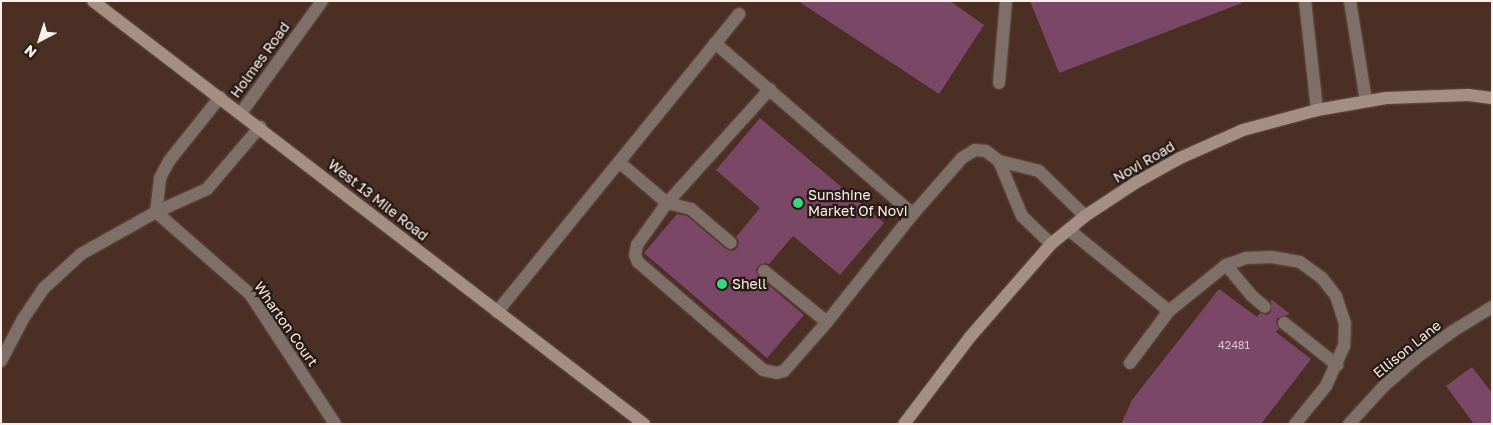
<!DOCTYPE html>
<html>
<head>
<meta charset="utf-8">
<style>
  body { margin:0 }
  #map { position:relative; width:1493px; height:425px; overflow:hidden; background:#4b2f24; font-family:"Golos Text",sans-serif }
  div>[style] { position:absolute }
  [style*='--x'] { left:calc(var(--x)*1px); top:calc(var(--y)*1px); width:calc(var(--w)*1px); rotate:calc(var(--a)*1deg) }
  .building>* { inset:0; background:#7b4767 }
  .roads { filter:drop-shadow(0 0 1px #684e44) drop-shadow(0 0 1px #684e44) }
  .lane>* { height:12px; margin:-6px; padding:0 6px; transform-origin:6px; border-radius:6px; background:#7e7069 }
  .street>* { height:12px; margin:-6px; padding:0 6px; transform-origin:6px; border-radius:6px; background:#7e7069 }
  .secondary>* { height:12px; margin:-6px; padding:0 6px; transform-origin:6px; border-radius:6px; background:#a58f85 }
  .dots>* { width:14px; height:14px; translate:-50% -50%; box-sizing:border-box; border:2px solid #281b16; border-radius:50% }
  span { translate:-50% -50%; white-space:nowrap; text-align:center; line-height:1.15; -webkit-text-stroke:4.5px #281b16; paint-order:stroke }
  .number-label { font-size:11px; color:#ddc5c8 }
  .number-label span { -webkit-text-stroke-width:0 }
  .street-label { font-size:14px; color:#feefe9 }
  .poi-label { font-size:14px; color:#feefe9 }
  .left { translate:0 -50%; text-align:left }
  .frame { position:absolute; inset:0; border:2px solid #feefe9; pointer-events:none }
  .north { position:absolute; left:15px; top:15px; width:50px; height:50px; -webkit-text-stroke:4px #281b16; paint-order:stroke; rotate:220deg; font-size:14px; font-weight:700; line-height:20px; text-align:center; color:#feefe9 }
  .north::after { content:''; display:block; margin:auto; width:18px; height:22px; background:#feefe9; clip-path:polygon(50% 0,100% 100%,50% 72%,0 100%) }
</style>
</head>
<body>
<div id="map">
  <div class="building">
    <i style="clip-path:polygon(798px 1px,950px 1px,984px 25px,939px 94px)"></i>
    <i style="clip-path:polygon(1030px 1px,1241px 1px,1242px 3px,1059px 73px)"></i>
    <i style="clip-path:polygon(760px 118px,884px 223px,840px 275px,793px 236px,769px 264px,765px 263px,758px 266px,756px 270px,759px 277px,804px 315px,767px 358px,644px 253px,677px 214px,687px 216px,726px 249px,733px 251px,737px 248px,739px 241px,736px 237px,760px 208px,716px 170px)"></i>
    <i style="clip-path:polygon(1219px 289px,1257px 317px,1260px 313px,1267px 315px,1271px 312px,1271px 299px,1290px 314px,1277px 318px,1276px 322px,1279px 329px,1276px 332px,1311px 359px,1261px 424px,1121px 424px,1132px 400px)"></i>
    <i style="clip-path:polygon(1472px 367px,1492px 393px,1492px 424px,1474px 424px,1446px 386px)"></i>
  </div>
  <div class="roads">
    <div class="lane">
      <i style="--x:715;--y:43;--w:262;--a:40.8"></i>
      <i style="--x:999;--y:83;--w:82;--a:-85.1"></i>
      <i style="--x:770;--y:89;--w:154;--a:132.1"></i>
      <i style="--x:667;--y:203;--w:52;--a:125.5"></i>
      <i style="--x:637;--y:245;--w:10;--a:101"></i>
      <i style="--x:635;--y:255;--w:8;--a:67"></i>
      <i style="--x:638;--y:262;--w:165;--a:40.8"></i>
      <i style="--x:763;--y:370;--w:14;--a:12"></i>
      <i style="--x:777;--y:373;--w:7;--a:-16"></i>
      <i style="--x:784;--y:371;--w:65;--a:-48.7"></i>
      <i style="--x:999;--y:161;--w:60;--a:67.3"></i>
      <i style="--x:1022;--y:216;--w:40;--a:44"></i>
      <i style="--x:619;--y:162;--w:63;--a:40.5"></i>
      <i style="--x:667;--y:203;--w:25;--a:14"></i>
      <i style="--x:691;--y:209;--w:52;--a:40.4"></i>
      <i style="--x:1069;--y:230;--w:129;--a:39"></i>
      <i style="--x:1169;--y:311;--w:65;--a:126.9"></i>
      <i style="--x:1226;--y:265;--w:39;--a:50"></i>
      <i style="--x:1251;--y:295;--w:18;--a:41"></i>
      <i style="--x:764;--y:271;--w:81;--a:39"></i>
      <i style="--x:827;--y:322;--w:138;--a:-51.5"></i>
      <i style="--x:913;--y:214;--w:74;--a:-48.8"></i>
      <i style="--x:962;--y:158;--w:15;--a:-32"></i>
      <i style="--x:975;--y:150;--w:11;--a:5"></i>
      <i style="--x:986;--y:151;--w:16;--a:38"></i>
      <i style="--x:999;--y:161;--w:41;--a:14"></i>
      <i style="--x:1039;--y:171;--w:64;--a:44.4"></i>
      <i style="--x:1169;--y:311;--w:73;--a:-38.9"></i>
      <i style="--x:1226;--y:265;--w:21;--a:-19"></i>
      <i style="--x:1246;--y:258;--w:26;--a:-2"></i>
      <i style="--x:1272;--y:257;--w:28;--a:10"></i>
      <i style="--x:1300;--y:262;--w:27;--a:36"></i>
      <i style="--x:1322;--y:278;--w:23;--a:52"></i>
      <i style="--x:1336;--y:296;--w:28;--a:72"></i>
      <i style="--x:1345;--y:323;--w:23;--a:92"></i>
      <i style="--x:1344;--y:346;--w:44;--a:114.2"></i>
      <i style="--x:1326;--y:386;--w:49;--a:129.2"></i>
      <i style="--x:497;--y:312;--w:384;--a:-50.9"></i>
      <i style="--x:1284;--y:323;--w:68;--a:38.4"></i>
    </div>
    <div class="street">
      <i style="--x:1305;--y:1;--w:110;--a:83.7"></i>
      <i style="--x:1350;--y:1;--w:101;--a:80.9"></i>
      <i style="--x:241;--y:113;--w:138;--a:-54.1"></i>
      <i style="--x:156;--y:212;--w:125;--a:41.1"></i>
      <i style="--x:250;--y:294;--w:155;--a:56.8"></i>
      <i style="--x:156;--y:212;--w:34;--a:-83"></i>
      <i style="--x:160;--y:178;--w:19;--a:-62"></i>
      <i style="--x:169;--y:161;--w:82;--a:-51.4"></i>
      <i style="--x:1;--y:361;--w:47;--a:-62.4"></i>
      <i style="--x:23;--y:319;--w:36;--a:-56"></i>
      <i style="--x:43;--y:289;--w:52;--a:-42.6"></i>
      <i style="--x:81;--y:254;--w:86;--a:-29.2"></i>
      <i style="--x:156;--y:212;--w:56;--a:-24.3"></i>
      <i style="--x:207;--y:189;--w:82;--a:-49.5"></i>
      <i style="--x:1349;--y:424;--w:52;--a:-47.4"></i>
      <i style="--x:1384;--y:386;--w:43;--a:-41.2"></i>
      <i style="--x:1416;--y:358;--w:46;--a:-36.1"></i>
      <i style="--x:1453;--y:331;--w:46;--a:-31.6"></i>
    </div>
    <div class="secondary">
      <i style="--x:93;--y:1;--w:695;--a:37.51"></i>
      <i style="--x:904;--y:424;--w:109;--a:-52.8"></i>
      <i style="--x:970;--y:337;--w:123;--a:-48.9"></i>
      <i style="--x:1051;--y:244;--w:44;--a:-39.5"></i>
      <i style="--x:1085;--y:216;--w:60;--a:-33.4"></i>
      <i style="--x:1135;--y:183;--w:51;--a:-29.1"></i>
      <i style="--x:1180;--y:158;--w:69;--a:-24"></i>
      <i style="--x:1243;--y:130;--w:77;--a:-15.1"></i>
      <i style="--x:1317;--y:110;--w:70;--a:-9.9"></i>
      <i style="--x:1386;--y:98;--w:82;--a:-2.1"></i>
      <i style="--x:1468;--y:95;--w:24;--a:7"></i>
    </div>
  </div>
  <div class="dots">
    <i style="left:798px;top:203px;background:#3bd77e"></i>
    <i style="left:722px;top:284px;background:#3bd77e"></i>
  </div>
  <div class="number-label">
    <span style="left:1234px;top:345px">42481</span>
  </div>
  <div class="street-label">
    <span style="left:260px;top:60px;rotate:-54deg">Holmes Road</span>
    <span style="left:1144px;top:162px;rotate:-30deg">Novi Road</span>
    <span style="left:378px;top:200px;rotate:38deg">West 13 Mile Road</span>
    <span style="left:286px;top:324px;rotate:55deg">Wharton Court</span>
    <span style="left:1407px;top:349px;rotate:-39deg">Ellison Lane</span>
  </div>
  <div class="poi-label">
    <span class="left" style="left:808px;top:203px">Sunshine<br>Market Of Novi</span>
    <span class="left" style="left:732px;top:284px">Shell</span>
  </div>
  <div class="frame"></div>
  <div class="north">N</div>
</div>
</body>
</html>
